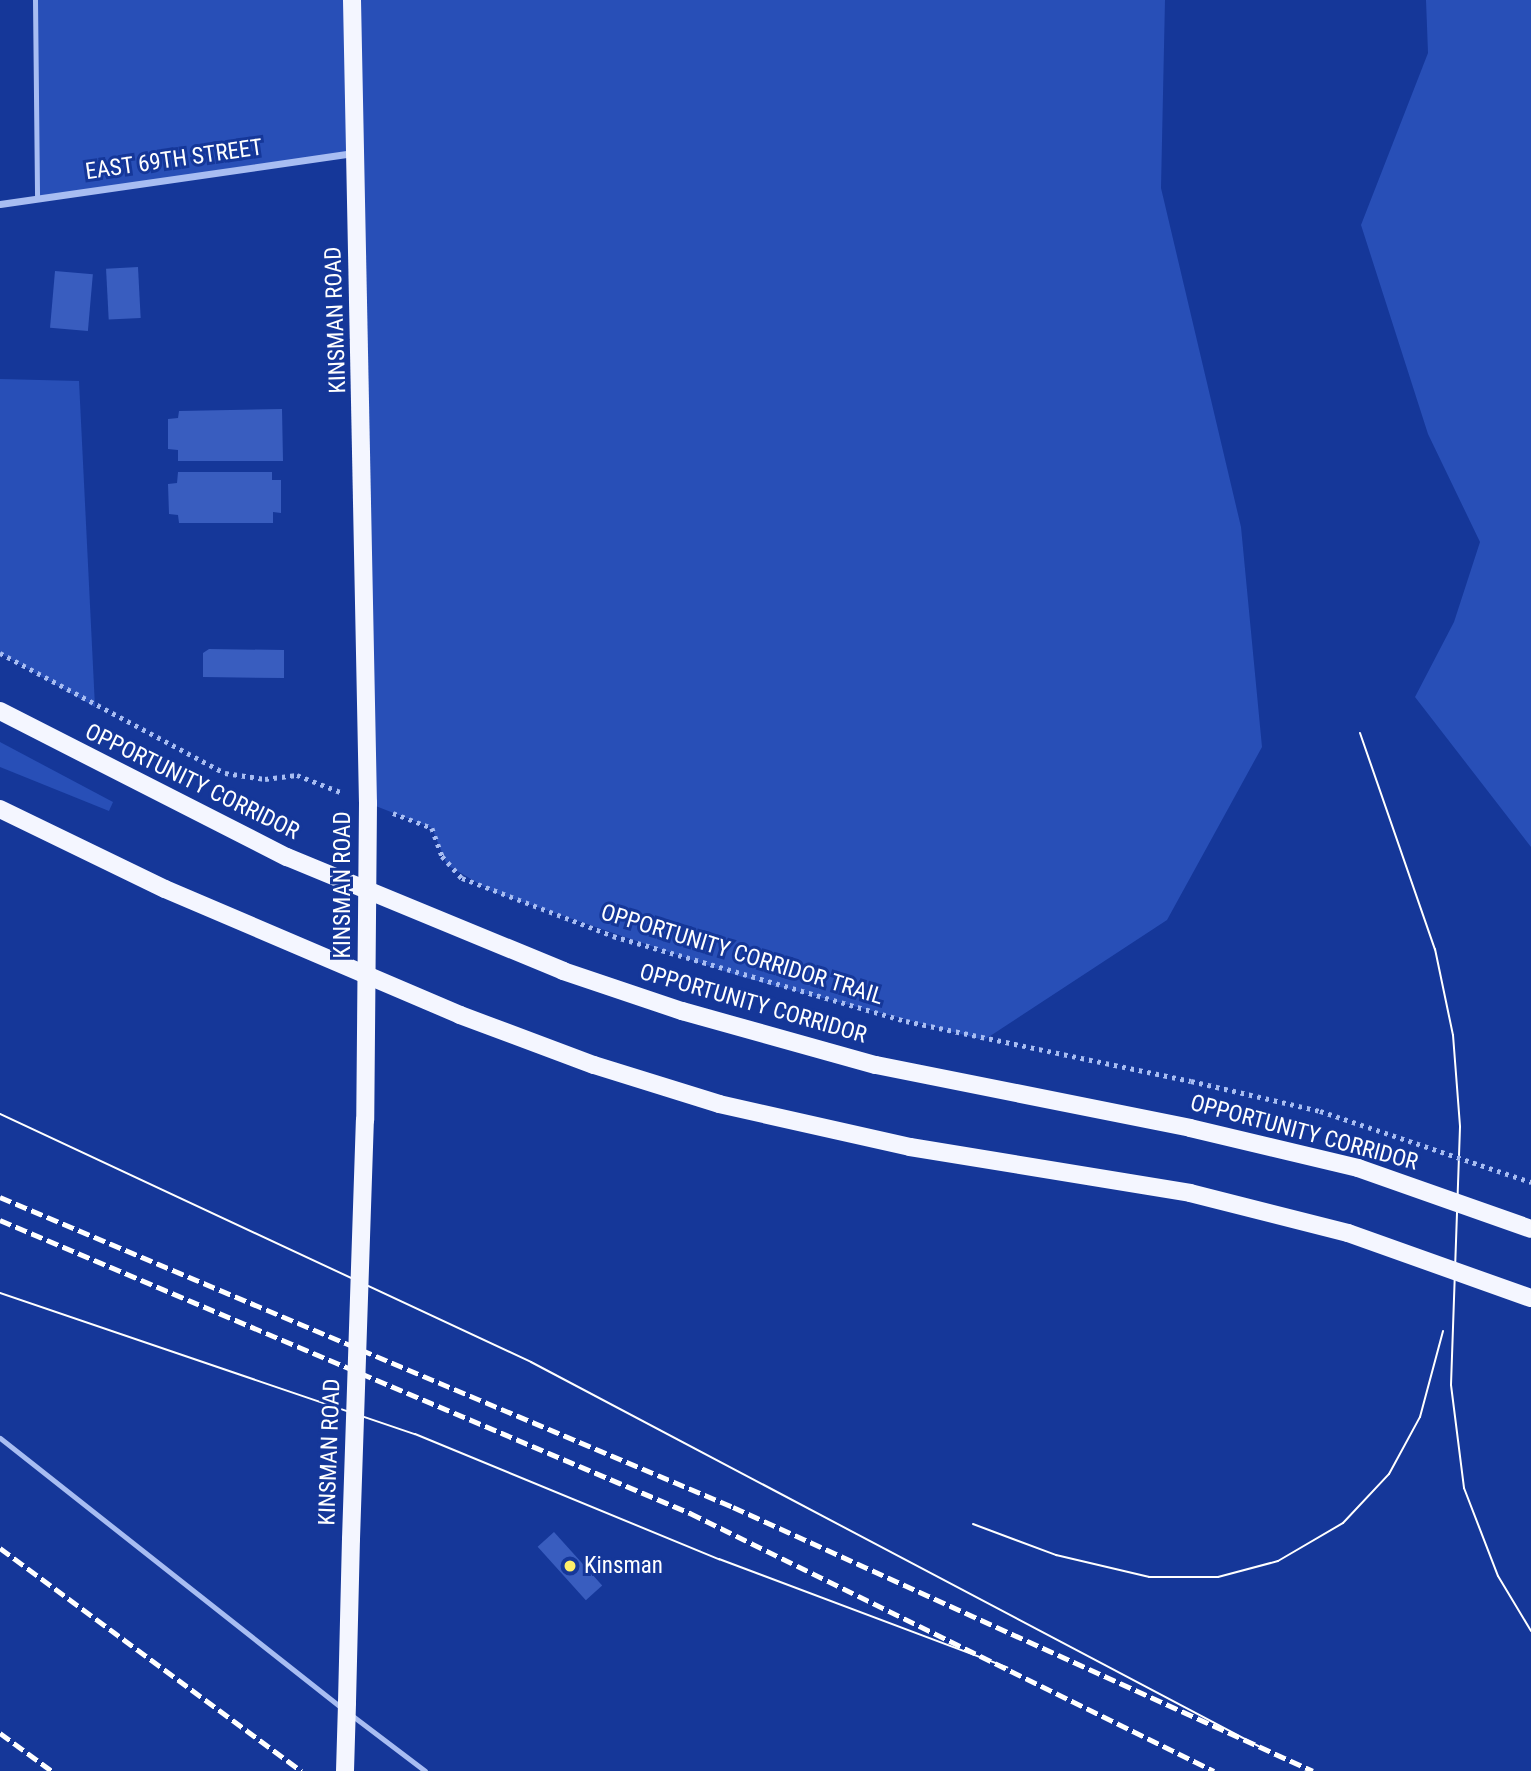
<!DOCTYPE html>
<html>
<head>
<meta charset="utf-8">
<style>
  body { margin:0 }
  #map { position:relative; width:1531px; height:1771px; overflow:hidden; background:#153799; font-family:"Roboto Condensed",sans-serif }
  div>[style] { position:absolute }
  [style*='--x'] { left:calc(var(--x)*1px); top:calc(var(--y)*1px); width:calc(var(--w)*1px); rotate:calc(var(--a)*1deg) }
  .green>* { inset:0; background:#284fb7 }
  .building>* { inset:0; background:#395dbf; transform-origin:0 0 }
  .path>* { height:4.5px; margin-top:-2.25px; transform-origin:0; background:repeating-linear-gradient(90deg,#a8bdf2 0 3.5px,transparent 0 8.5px) }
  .service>* { height:5px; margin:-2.5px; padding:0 2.5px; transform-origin:2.5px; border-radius:2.5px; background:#a8bdf2 }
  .minor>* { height:7px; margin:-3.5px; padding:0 3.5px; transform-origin:3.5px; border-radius:3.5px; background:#a8bdf2 }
  .primary>* { height:18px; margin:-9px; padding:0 9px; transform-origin:9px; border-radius:9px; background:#f4f6ff }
  .tram>* { height:2px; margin:-1px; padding:0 1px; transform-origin:1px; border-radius:1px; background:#fff }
  .rail>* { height:5px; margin-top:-2.5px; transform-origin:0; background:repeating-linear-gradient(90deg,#fff 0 12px,transparent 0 17px) }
  .path-bridge>* { height:4.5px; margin-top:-2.25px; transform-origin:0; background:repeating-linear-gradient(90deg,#a8bdf2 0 3.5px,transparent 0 8.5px) }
  .primary-bridge>* { height:18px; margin:-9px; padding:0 9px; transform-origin:9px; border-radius:9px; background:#f4f6ff }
  .dots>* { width:19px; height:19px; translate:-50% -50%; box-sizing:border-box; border:4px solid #153799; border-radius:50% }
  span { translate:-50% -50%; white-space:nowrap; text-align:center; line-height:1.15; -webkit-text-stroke:6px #153799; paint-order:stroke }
  .street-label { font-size:23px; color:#fff }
  .poi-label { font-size:23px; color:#fff }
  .left { translate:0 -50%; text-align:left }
</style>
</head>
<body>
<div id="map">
  <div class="green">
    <i style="clip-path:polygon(35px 0,1165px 0,1161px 188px,1241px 527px,1262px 747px,1167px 920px,984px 1040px,742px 977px,493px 892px,447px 865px,432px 828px,368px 803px,354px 154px,37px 199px)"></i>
    <i style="clip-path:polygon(1426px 0,1531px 0,1531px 847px,1415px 697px,1454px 622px,1480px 542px,1428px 434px,1361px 225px,1428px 53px)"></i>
    <i style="clip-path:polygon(0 379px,79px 381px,95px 707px,0 653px)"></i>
    <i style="clip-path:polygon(0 742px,113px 802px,109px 811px,0 767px)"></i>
  </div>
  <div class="building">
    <i style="left:138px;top:267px;width:51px;height:32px;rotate:87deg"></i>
    <i style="left:55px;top:271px;width:38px;height:57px;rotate:5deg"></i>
    <i style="clip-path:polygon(282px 409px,283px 461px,178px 461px,178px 450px,168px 449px,168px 419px,178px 418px,179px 411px)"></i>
    <i style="clip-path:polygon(178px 472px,272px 472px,272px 480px,281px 480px,281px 513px,273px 512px,273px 523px,179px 523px,178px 515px,169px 514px,168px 484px,177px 483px)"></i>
    <i style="clip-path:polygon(209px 649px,284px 650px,284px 678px,203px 677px,203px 653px)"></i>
    <i style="left:554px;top:1532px;width:72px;height:22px;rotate:48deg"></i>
  </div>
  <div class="path">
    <i style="--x:0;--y:653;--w:255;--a:28.1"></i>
    <i style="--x:225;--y:773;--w:40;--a:8.5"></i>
    <i style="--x:265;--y:779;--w:32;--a:-7"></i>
    <i style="--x:297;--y:775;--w:49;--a:21.4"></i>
    <i style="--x:393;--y:813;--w:42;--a:21"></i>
    <i style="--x:432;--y:828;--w:30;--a:70"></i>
    <i style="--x:442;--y:856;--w:30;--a:48"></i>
    <i style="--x:462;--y:878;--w:162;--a:21"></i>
    <i style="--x:613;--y:936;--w:305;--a:16.2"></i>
    <i style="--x:906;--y:1021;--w:291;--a:11.9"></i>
  </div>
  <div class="service">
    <i style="--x:35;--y:0;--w:199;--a:89.4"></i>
    <i style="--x:0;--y:1438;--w:436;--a:38.3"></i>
    <i style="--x:350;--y:1714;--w:94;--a:37.2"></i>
  </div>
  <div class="minor">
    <i style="--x:0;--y:204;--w:357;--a:-8.2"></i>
  </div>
  <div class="primary">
    <i style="--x:352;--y:0;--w:803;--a:88.86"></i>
    <i style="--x:368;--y:803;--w:317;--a:90.5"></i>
    <i style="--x:0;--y:711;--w:322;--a:27"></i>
    <i style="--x:287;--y:857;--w:299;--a:22.4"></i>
    <i style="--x:563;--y:971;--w:126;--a:18.6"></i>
    <i style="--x:682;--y:1011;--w:201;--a:15.6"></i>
    <i style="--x:876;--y:1065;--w:320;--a:11.3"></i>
    <i style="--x:0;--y:809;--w:183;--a:25.9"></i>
    <i style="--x:165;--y:889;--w:321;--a:23.1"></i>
    <i style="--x:460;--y:1015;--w:143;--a:20.5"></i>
    <i style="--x:594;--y:1065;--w:131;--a:17.3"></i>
    <i style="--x:719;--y:1104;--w:196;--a:12.7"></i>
    <i style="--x:910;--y:1147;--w:284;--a:9.3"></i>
    <i style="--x:347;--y:1702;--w:163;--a:-88.6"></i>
  </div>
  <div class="tram">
    <i style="--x:1360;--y:733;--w:229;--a:70.9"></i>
    <i style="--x:1435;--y:949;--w:88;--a:78.2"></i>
    <i style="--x:1453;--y:1035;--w:92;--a:85.6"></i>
    <i style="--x:1460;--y:1127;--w:258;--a:92"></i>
    <i style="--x:1451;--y:1385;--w:104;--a:82.8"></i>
    <i style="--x:1464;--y:1488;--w:94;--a:68.9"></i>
    <i style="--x:1498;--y:1576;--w:64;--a:59"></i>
    <i style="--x:0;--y:1114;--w:586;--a:25.03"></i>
    <i style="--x:531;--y:1362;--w:827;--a:27.84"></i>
    <i style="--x:0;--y:1293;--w:438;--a:18.8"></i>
    <i style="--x:415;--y:1434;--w:329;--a:22.4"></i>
    <i style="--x:719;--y:1559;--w:308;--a:20.6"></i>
    <i style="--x:973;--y:1524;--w:89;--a:20.5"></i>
    <i style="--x:1056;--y:1555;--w:96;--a:13.3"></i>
    <i style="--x:1149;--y:1577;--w:69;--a:0"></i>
    <i style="--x:1218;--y:1577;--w:62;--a:-14.9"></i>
    <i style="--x:1278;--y:1561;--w:75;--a:-30.3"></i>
    <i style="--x:1343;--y:1523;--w:67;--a:-46.8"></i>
    <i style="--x:1389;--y:1474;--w:65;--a:-61.5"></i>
    <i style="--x:1420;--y:1417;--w:89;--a:-75"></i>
  </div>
  <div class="rail">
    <i style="--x:0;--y:1197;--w:796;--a:22.92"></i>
    <i style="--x:733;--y:1507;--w:637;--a:24.47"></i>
    <i style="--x:0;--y:1220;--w:750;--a:23.01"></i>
    <i style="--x:690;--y:1513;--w:584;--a:26.21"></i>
    <i style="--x:0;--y:1548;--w:375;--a:36.5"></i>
    <i style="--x:0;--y:1733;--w:64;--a:36.2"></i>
  </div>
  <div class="path-bridge">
    <i style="--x:1191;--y:1081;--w:132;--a:13.1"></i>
    <i style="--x:1320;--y:1111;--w:223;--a:18.6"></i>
  </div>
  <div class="primary-bridge">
    <i style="--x:1190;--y:1128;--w:173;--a:13.4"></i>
    <i style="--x:1358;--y:1168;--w:183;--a:19.4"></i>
    <i style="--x:1190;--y:1193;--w:163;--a:14.2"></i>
    <i style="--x:1348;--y:1233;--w:194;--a:19.6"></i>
    <i style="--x:351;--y:1539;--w:419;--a:-88.1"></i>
    <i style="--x:345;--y:1771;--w:69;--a:-88.3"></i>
  </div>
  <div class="dots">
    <i style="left:570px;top:1566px;background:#ffef6a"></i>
  </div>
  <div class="street-label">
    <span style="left:174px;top:160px;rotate:-8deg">EAST 69TH STREET</span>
    <span style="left:336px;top:320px;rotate:-92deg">KINSMAN ROAD</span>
    <span style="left:192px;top:782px;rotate:26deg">OPPORTUNITY CORRIDOR</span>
    <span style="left:343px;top:885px;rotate:-90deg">KINSMAN ROAD</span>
    <span style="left:742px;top:955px;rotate:17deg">OPPORTUNITY CORRIDOR TRAIL</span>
    <span style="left:753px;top:1004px;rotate:16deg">OPPORTUNITY CORRIDOR</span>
    <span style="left:1304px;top:1133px;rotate:15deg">OPPORTUNITY CORRIDOR</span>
    <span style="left:330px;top:1452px;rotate:-88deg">KINSMAN ROAD</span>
  </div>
  <div class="poi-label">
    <span class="left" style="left:584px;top:1566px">Kinsman</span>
  </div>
</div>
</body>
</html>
